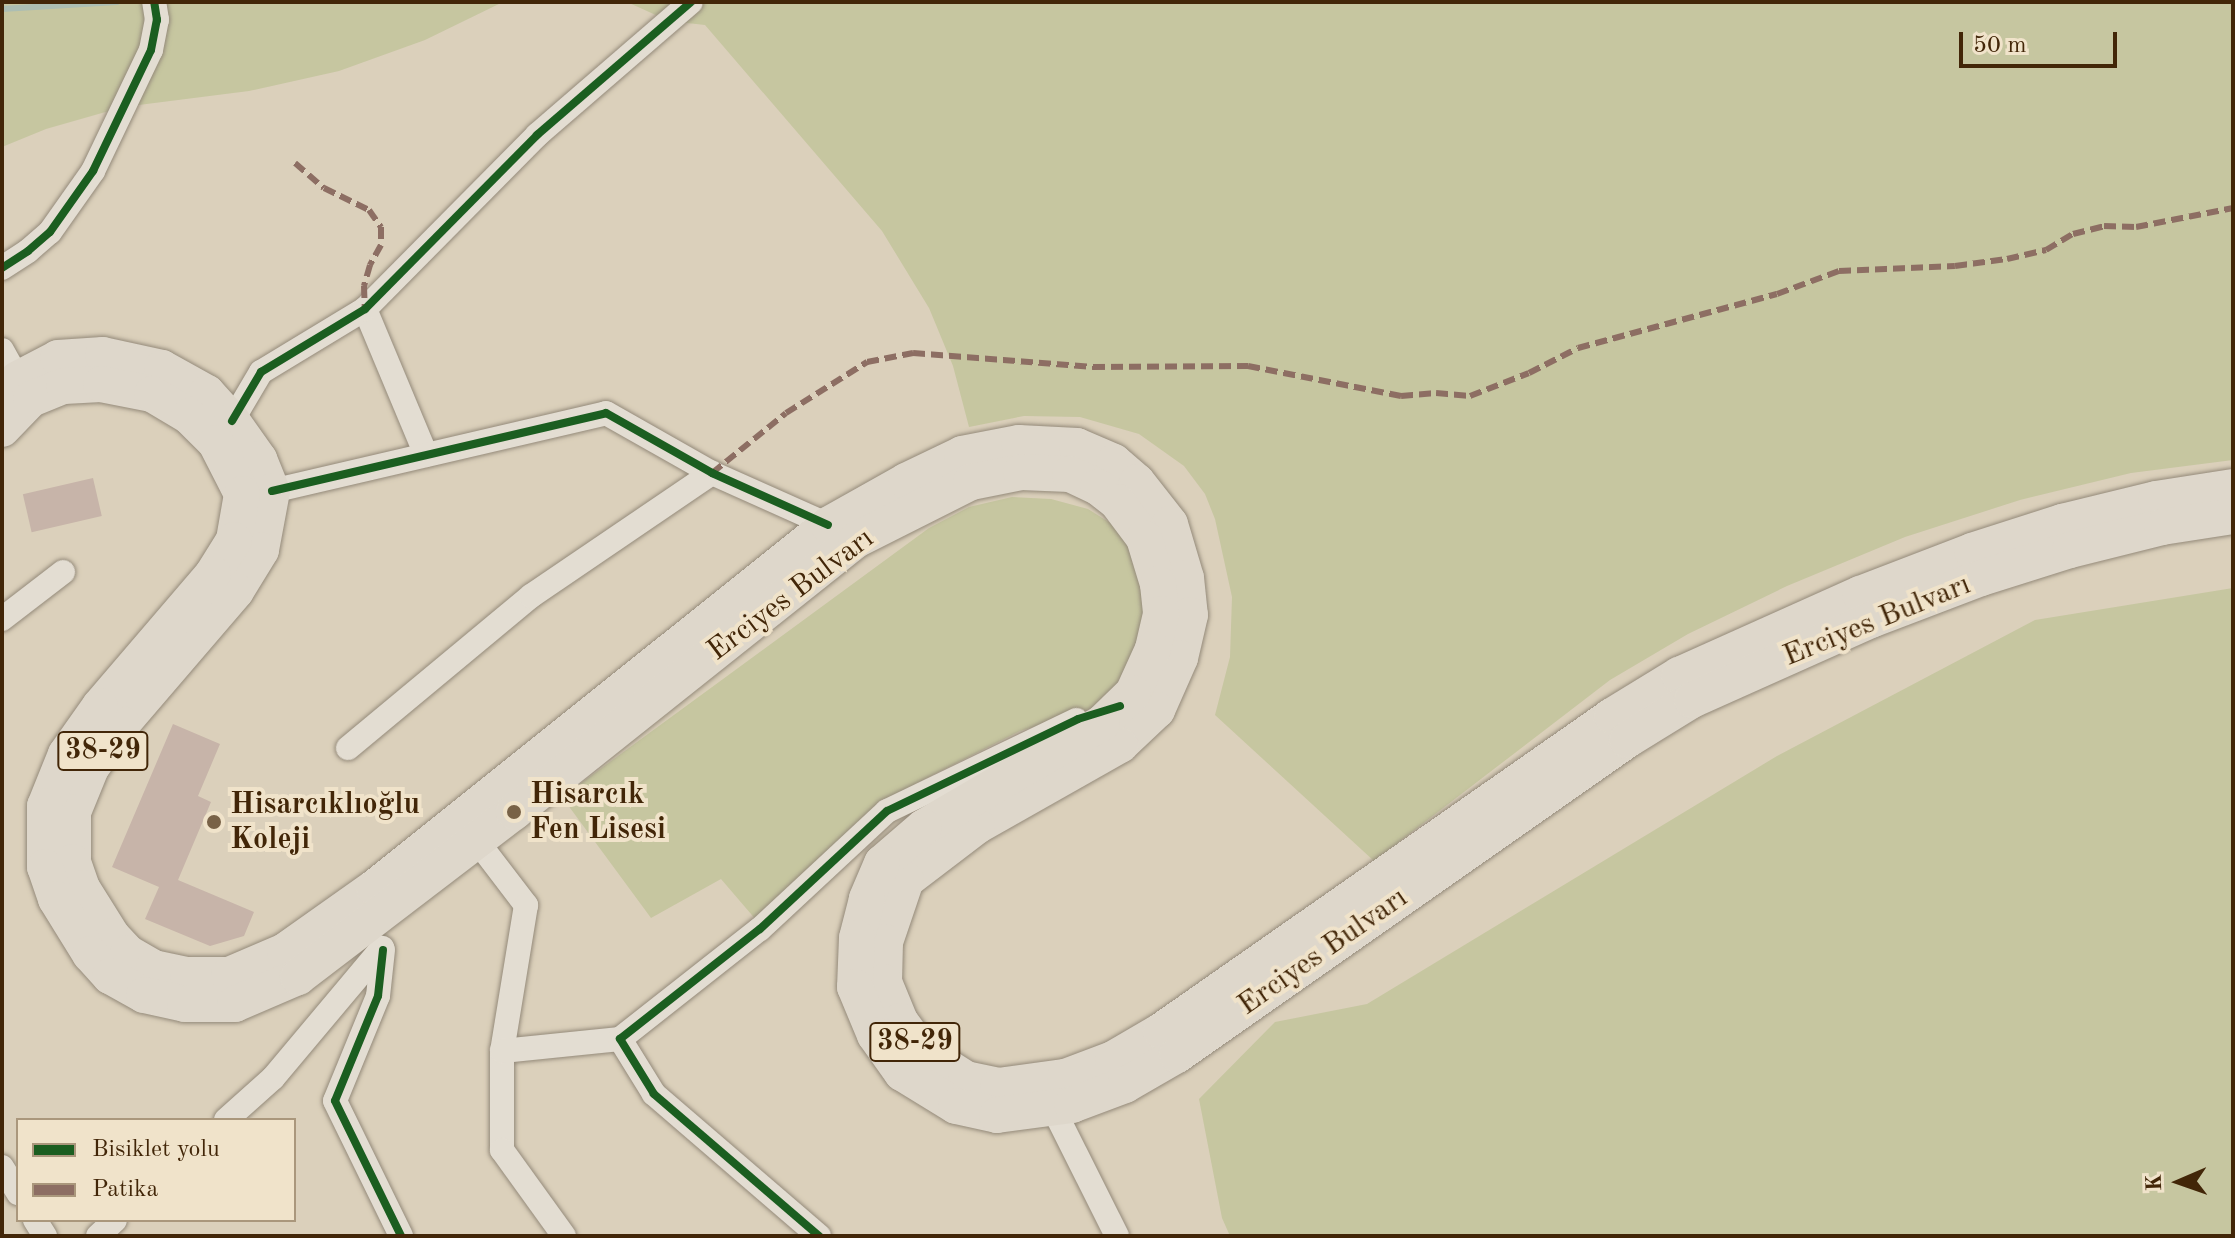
<!DOCTYPE html>
<html>
<head>
<meta charset="utf-8">
<style>
  body { margin:0 }
  #map { position:relative; width:2235px; height:1238px; overflow:hidden; background:#dbd0bb; font-family:"Old Standard TT",serif }
  div>[style] { position:absolute }
  [style*='--x'] { left:calc(var(--x)*1px); top:calc(var(--y)*1px); width:calc(var(--w)*1px); rotate:calc(var(--a)*1deg) }
  .green>* { inset:0; background:#c6c6a0 }
  .stream>* { height:6px; margin:-3px; padding:0 3px; transform-origin:3px; border-radius:3px; background:#acbeb3 }
  .building>* { inset:0; background:#c7b4a9; transform-origin:0 0 }
  .roads { filter:drop-shadow(0 0 2px #948a7a) drop-shadow(0 0 2px #948a7a) }
  .minor>* { height:24px; margin:-12px; padding:0 12px; transform-origin:12px; border-radius:12px; background:#e3ddd2 }
  .highway>* { height:36px; margin:-18px; padding:0 18px; transform-origin:18px; border-radius:18px; background:#ded7cb }
  .quiet>* { height:6px; margin-top:-3px; transform-origin:0; background:repeating-linear-gradient(90deg,#8d6e63 0 12px,transparent 0 18px) }
  .cycleway>* { height:8px; margin:-4px; padding:0 4px; transform-origin:4px; border-radius:4px; background:#1b5e20 }
  .dots>* { width:22px; height:22px; translate:-50% -50%; box-sizing:border-box; border:4px solid #f0e3ca; border-radius:50% }
  span { translate:-50% -50%; white-space:nowrap; text-align:center; line-height:1.15; -webkit-text-stroke:8px #f0e3ca; paint-order:stroke }
  .shield-label span { padding:2px 6px; background:#f0e3ca; border:2px solid; border-radius:6px; -webkit-text-stroke-width:0 }
  .shield-label { font-size:28px; color:#422608; font-weight:700 }
  .street-label { font-size:30px; color:#422608 }
  .poi-label { font-size:30px; color:#422608; font-weight:700 }
  .left { translate:0 -50%; text-align:left }
  .frame { position:absolute; inset:0; border:4px solid #422608; pointer-events:none }
  .legend { position:absolute; left:16px; top:1118px; width:280px; height:104px; box-sizing:border-box; background:#f0e3ca; border:2px solid #aa977c; margin:0; padding:10px 14px; list-style:none; font-size:24px; color:#422608 }
  .legend li { display:flex; align-items:center; gap:16px; height:40px }
  .legend b { width:40px; border:2px solid #aa977c }
  .north { position:absolute; left:2139px; top:1142px; width:80px; height:80px; -webkit-text-stroke:6px #f0e3ca; paint-order:stroke; rotate:268deg; font-size:22px; font-weight:700; line-height:32px; text-align:center; color:#422608 }
  .north::after { content:''; display:block; margin:auto; width:28px; height:36px; background:#422608; clip-path:polygon(50% 0,100% 100%,50% 72%,0 100%) }
  .scale { position:absolute; left:1959px; top:32px; width:158px; height:36px; box-sizing:border-box; border:4px solid #422608; border-top:0; padding-left:10px; font-size:24px; line-height:28px; white-space:nowrap; color:#422608; -webkit-text-stroke:6px #f0e3ca; paint-order:stroke }
</style>
</head>
<body>
<div id="map">
  <div class="green">
    <i style="clip-path:polygon(2px 2px,503px 2px,425px 40px,339px 71px,249px 91px,123px 107px,46px 129px,2px 147px)"></i>
    <i style="clip-path:polygon(627px 2px,2233px 2px,2233px 460px,2131px 473px,2020px 500px,1905px 537px,1787px 586px,1688px 634px,1610px 680px,1374px 861px,1215px 715px,1230px 657px,1232px 597px,1215px 519px,1205px 494px,1184px 466px,1139px 434px,1080px 417px,1024px 416px,969px 427px,953px 366px,929px 308px,882px 231px,705px 25px,669px 21px)"></i>
    <i style="clip-path:polygon(1012px 497px,1051px 499px,1088px 509px,1115px 526px,1134px 547px,1147px 622px,1136px 666px,1094px 709px,1020px 731px,915px 784px,882px 807px,757px 921px,721px 879px,651px 918px,562px 797px,929px 528px,969px 507px)"></i>
    <i style="clip-path:polygon(2233px 588px,2233px 1236px,1230px 1236px,1222px 1218px,1199px 1099px,1275px 1022px,1367px 1004px,1777px 756px,2035px 620px)"></i>
  </div>
  <div class="stream">
    <i style="--x:2;--y:9;--w:115;--a:-3.5"></i>
  </div>
  <div class="building">
    <i style="left:93px;top:478px;width:39px;height:72px;rotate:77deg"></i>
    <i style="clip-path:polygon(173px 724px,220px 744px,198px 796px,211px 802px,178px 880px,254px 912px,244px 936px,210px 946px,145px 919px,159px 887px,112px 867px)"></i>
  </div>
  <div class="roads">
    <div class="minor">
      <i style="--x:2;--y:268;--w:31;--a:-33"></i>
      <i style="--x:28;--y:251;--w:29;--a:-41"></i>
      <i style="--x:50;--y:232;--w:75;--a:-54.8"></i>
      <i style="--x:93;--y:171;--w:134;--a:-64.4"></i>
      <i style="--x:151;--y:50;--w:31;--a:-79"></i>
      <i style="--x:157;--y:20;--w:18;--a:-99"></i>
      <i style="--x:365;--y:309;--w:158;--a:67.3"></i>
      <i style="--x:2;--y:350;--w:33;--a:61"></i>
      <i style="--x:232;--y:421;--w:57;--a:-59.4"></i>
      <i style="--x:261;--y:372;--w:122;--a:-31.2"></i>
      <i style="--x:365;--y:309;--w:245;--a:-45.3"></i>
      <i style="--x:537;--y:135;--w:203;--a:-40.8"></i>
      <i style="--x:272;--y:491;--w:343;--a:-13.1"></i>
      <i style="--x:606;--y:413;--w:122;--a:29.5"></i>
      <i style="--x:712;--y:473;--w:127;--a:24.1"></i>
      <i style="--x:2;--y:619;--w:77;--a:-37.6"></i>
      <i style="--x:348;--y:748;--w:238;--a:-39.7"></i>
      <i style="--x:531;--y:596;--w:219;--a:-34.2"></i>
      <i style="--x:477;--y:841;--w:81;--a:52.6"></i>
      <i style="--x:526;--y:905;--w:148;--a:99.3"></i>
      <i style="--x:502;--y:1051;--w:99;--a:90"></i>
      <i style="--x:502;--y:1150;--w:106;--a:54.2"></i>
      <i style="--x:383;--y:950;--w:46;--a:96.2"></i>
      <i style="--x:378;--y:996;--w:113;--a:112.3"></i>
      <i style="--x:335;--y:1101;--w:150;--a:63.9"></i>
      <i style="--x:502;--y:1051;--w:119;--a:-5.8"></i>
      <i style="--x:1053;--y:1108;--w:143;--a:63.4"></i>
      <i style="--x:226;--y:1120;--w:63;--a:-41.8"></i>
      <i style="--x:273;--y:1078;--w:170;--a:-50"></i>
      <i style="--x:2;--y:1167;--w:31;--a:58"></i>
      <i style="--x:35;--y:1220;--w:19;--a:58"></i>
      <i style="--x:98;--y:1236;--w:23;--a:-43"></i>
      <i style="--x:819;--y:1236;--w:218;--a:-139.3"></i>
      <i style="--x:654;--y:1094;--w:65;--a:-121.7"></i>
      <i style="--x:620;--y:1039;--w:178;--a:-38.2"></i>
      <i style="--x:760;--y:929;--w:173;--a:-42.9"></i>
      <i style="--x:887;--y:811;--w:210;--a:-25.7"></i>
    </div>
    <div class="highway">
      <i style="--x:2;--y:394;--w:22;--a:-43"></i>
      <i style="--x:18;--y:379;--w:45;--a:-27.7"></i>
      <i style="--x:58;--y:358;--w:45;--a:-3.8"></i>
      <i style="--x:103;--y:355;--w:60;--a:12.4"></i>
      <i style="--x:162;--y:368;--w:51;--a:29.1"></i>
      <i style="--x:207;--y:393;--w:38;--a:48"></i>
      <i style="--x:232;--y:421;--w:47;--a:54.6"></i>
      <i style="--x:259;--y:459;--w:35;--a:68"></i>
      <i style="--x:272;--y:491;--w:60;--a:100.6"></i>
      <i style="--x:261;--y:550;--w:48;--a:121.4"></i>
      <i style="--x:236;--y:591;--w:175;--a:130.6"></i>
      <i style="--x:122;--y:724;--w:54;--a:125.2"></i>
      <i style="--x:91;--y:768;--w:48;--a:112.2"></i>
      <i style="--x:73;--y:812;--w:50;--a:90"></i>
      <i style="--x:73;--y:862;--w:28;--a:71"></i>
      <i style="--x:82;--y:888;--w:57;--a:58"></i>
      <i style="--x:112;--y:936;--w:23;--a:47"></i>
      <i style="--x:128;--y:953;--w:30;--a:30"></i>
      <i style="--x:154;--y:968;--w:35;--a:12"></i>
      <i style="--x:188;--y:975;--w:41;--a:0"></i>
      <i style="--x:229;--y:975;--w:61;--a:-23.2"></i>
      <i style="--x:285;--y:951;--w:109;--a:-35.3"></i>
      <i style="--x:374;--y:888;--w:581;--a:-38.64"></i>
      <i style="--x:828;--y:525;--w:90;--a:-29.4"></i>
      <i style="--x:906;--y:481;--w:62;--a:-25.7"></i>
      <i style="--x:962;--y:454;--w:58;--a:-10.9"></i>
      <i style="--x:1019;--y:443;--w:58;--a:3"></i>
      <i style="--x:1077;--y:446;--w:40;--a:23.4"></i>
      <i style="--x:1114;--y:462;--w:30;--a:41"></i>
      <i style="--x:1137;--y:482;--w:53;--a:51.8"></i>
      <i style="--x:1170;--y:524;--w:56;--a:73.5"></i>
      <i style="--x:1186;--y:578;--w:37;--a:84"></i>
      <i style="--x:1190;--y:615;--w:44;--a:103.1"></i>
      <i style="--x:1180;--y:658;--w:57;--a:113.9"></i>
      <i style="--x:1157;--y:710;--w:51;--a:136.6"></i>
      <i style="--x:1120;--y:745;--w:164;--a:150.5"></i>
      <i style="--x:977;--y:826;--w:89;--a:142.7"></i>
      <i style="--x:906;--y:880;--w:65;--a:108.7"></i>
      <i style="--x:885;--y:942;--w:40;--a:91.4"></i>
      <i style="--x:884;--y:982;--w:42;--a:67.7"></i>
      <i style="--x:900;--y:1021;--w:37;--a:54"></i>
      <i style="--x:922;--y:1051;--w:52;--a:32.5"></i>
      <i style="--x:966;--y:1079;--w:33;--a:12"></i>
      <i style="--x:998;--y:1086;--w:68;--a:-7.7"></i>
      <i style="--x:1065;--y:1077;--w:51;--a:-20.6"></i>
      <i style="--x:1113;--y:1059;--w:56;--a:-30.3"></i>
      <i style="--x:1161;--y:1031;--w:550;--a:-34.93"></i>
      <i style="--x:1612;--y:716;--w:79;--a:-31.5"></i>
      <i style="--x:1679;--y:675;--w:198;--a:-24.1"></i>
      <i style="--x:1860;--y:594;--w:120;--a:-21"></i>
      <i style="--x:1972;--y:551;--w:95;--a:-17.9"></i>
      <i style="--x:2062;--y:522;--w:97;--a:-13.7"></i>
      <i style="--x:2156;--y:499;--w:78;--a:-8.9"></i>
      <i style="--x:2;--y:429;--w:42;--a:-46"></i>
      <i style="--x:31;--y:399;--w:35;--a:-22"></i>
      <i style="--x:64;--y:386;--w:37;--a:-3"></i>
      <i style="--x:101;--y:384;--w:52;--a:11.1"></i>
      <i style="--x:152;--y:394;--w:43;--a:30.7"></i>
      <i style="--x:189;--y:416;--w:38;--a:45"></i>
      <i style="--x:216;--y:443;--w:57;--a:63"></i>
      <i style="--x:242;--y:494;--w:47;--a:99.9"></i>
      <i style="--x:234;--y:540;--w:40;--a:122"></i>
      <i style="--x:213;--y:574;--w:174;--a:130.6"></i>
      <i style="--x:100;--y:706;--w:59;--a:125.3"></i>
      <i style="--x:66;--y:754;--w:56;--a:112"></i>
      <i style="--x:45;--y:806;--w:61;--a:90"></i>
      <i style="--x:45;--y:867;--w:34;--a:71"></i>
      <i style="--x:56;--y:899;--w:65;--a:58.3"></i>
      <i style="--x:90;--y:954;--w:30;--a:48"></i>
      <i style="--x:110;--y:976;--w:39;--a:29"></i>
      <i style="--x:144;--y:995;--w:42;--a:12.4"></i>
      <i style="--x:185;--y:1004;--w:50;--a:0"></i>
      <i style="--x:235;--y:1004;--w:69;--a:-23.2"></i>
      <i style="--x:298;--y:977;--w:272;--a:-37.4"></i>
      <i style="--x:514;--y:812;--w:437;--a:-38.5"></i>
      <i style="--x:856;--y:540;--w:129;--a:-26.8"></i>
      <i style="--x:971;--y:482;--w:51;--a:-11.3"></i>
      <i style="--x:1021;--y:472;--w:49;--a:2.3"></i>
      <i style="--x:1070;--y:474;--w:31;--a:25"></i>
      <i style="--x:1098;--y:487;--w:24;--a:38"></i>
      <i style="--x:1117;--y:502;--w:45;--a:53.1"></i>
      <i style="--x:1144;--y:538;--w:48;--a:73.1"></i>
      <i style="--x:1158;--y:584;--w:30;--a:84"></i>
      <i style="--x:1161;--y:614;--w:36;--a:103"></i>
      <i style="--x:1153;--y:649;--w:48;--a:114.4"></i>
      <i style="--x:1133;--y:693;--w:43;--a:135.9"></i>
      <i style="--x:1102;--y:723;--w:206;--a:149.7"></i>
      <i style="--x:924;--y:827;--w:55;--a:139.4"></i>
      <i style="--x:882;--y:863;--w:39;--a:113"></i>
      <i style="--x:867;--y:899;--w:40;--a:104.4"></i>
      <i style="--x:857;--y:938;--w:49;--a:92.3"></i>
      <i style="--x:855;--y:987;--w:52;--a:67.4"></i>
      <i style="--x:875;--y:1035;--w:47;--a:54.6"></i>
      <i style="--x:902;--y:1073;--w:63;--a:31.4"></i>
      <i style="--x:956;--y:1106;--w:42;--a:12.4"></i>
      <i style="--x:997;--y:1115;--w:76;--a:-7.6"></i>
      <i style="--x:1072;--y:1105;--w:57;--a:-20.7"></i>
      <i style="--x:1125;--y:1085;--w:60;--a:-30"></i>
      <i style="--x:1177;--y:1055;--w:549;--a:-34.99"></i>
      <i style="--x:1627;--y:740;--w:76;--a:-31.6"></i>
      <i style="--x:1692;--y:700;--w:196;--a:-24.1"></i>
      <i style="--x:1871;--y:620;--w:118;--a:-20.9"></i>
      <i style="--x:1981;--y:578;--w:93;--a:-17.5"></i>
      <i style="--x:2070;--y:550;--w:95;--a:-14"></i>
      <i style="--x:2162;--y:527;--w:72;--a:-8.8"></i>
    </div>
  </div>
  <div class="quiet">
    <i style="--x:295;--y:163;--w:38;--a:41"></i>
    <i style="--x:324;--y:188;--w:50;--a:26.1"></i>
    <i style="--x:369;--y:210;--w:21;--a:55"></i>
    <i style="--x:381;--y:227;--w:18;--a:90"></i>
    <i style="--x:381;--y:245;--w:23;--a:119"></i>
    <i style="--x:370;--y:265;--w:22;--a:106"></i>
    <i style="--x:364;--y:286;--w:23;--a:88"></i>
    <i style="--x:712;--y:473;--w:95;--a:-39"></i>
    <i style="--x:786;--y:413;--w:96;--a:-32.2"></i>
    <i style="--x:867;--y:362;--w:47;--a:-11.1"></i>
    <i style="--x:913;--y:353;--w:181;--a:4.4"></i>
    <i style="--x:1093;--y:367;--w:155;--a:-0.4"></i>
    <i style="--x:1248;--y:366;--w:156;--a:11.1"></i>
    <i style="--x:1401;--y:396;--w:35;--a:-5"></i>
    <i style="--x:1436;--y:393;--w:34;--a:5"></i>
    <i style="--x:1470;--y:396;--w:63;--a:-21.3"></i>
    <i style="--x:1529;--y:373;--w:55;--a:-27"></i>
    <i style="--x:1578;--y:348;--w:206;--a:-15.2"></i>
    <i style="--x:1777;--y:294;--w:66;--a:-20.4"></i>
    <i style="--x:1839;--y:271;--w:116;--a:-2.5"></i>
    <i style="--x:1955;--y:266;--w:52;--a:-7.7"></i>
    <i style="--x:2007;--y:259;--w:40;--a:-13"></i>
    <i style="--x:2046;--y:250;--w:31;--a:-31"></i>
    <i style="--x:2073;--y:234;--w:32;--a:-14"></i>
    <i style="--x:2104;--y:226;--w:32;--a:2"></i>
    <i style="--x:2136;--y:227;--w:99;--a:-11.1"></i>
  </div>
  <div class="cycleway">
    <i style="--x:2;--y:268;--w:31;--a:-33"></i>
    <i style="--x:28;--y:251;--w:29;--a:-41"></i>
    <i style="--x:50;--y:232;--w:75;--a:-54.8"></i>
    <i style="--x:93;--y:171;--w:134;--a:-64.4"></i>
    <i style="--x:151;--y:50;--w:31;--a:-79"></i>
    <i style="--x:157;--y:20;--w:18;--a:-99"></i>
    <i style="--x:232;--y:421;--w:57;--a:-59.4"></i>
    <i style="--x:261;--y:372;--w:122;--a:-31.2"></i>
    <i style="--x:365;--y:309;--w:245;--a:-45.3"></i>
    <i style="--x:537;--y:135;--w:203;--a:-40.8"></i>
    <i style="--x:272;--y:491;--w:343;--a:-13.1"></i>
    <i style="--x:606;--y:413;--w:122;--a:29.5"></i>
    <i style="--x:712;--y:473;--w:127;--a:24.1"></i>
    <i style="--x:383;--y:950;--w:46;--a:96.2"></i>
    <i style="--x:378;--y:996;--w:113;--a:112.3"></i>
    <i style="--x:335;--y:1101;--w:150;--a:63.9"></i>
    <i style="--x:819;--y:1236;--w:218;--a:-139.3"></i>
    <i style="--x:654;--y:1094;--w:65;--a:-121.7"></i>
    <i style="--x:620;--y:1039;--w:178;--a:-38.2"></i>
    <i style="--x:760;--y:929;--w:173;--a:-42.9"></i>
    <i style="--x:887;--y:811;--w:212;--a:-25.7"></i>
    <i style="--x:1078;--y:719;--w:44;--a:-17.2"></i>
  </div>
  <div class="dots">
    <i style="left:514px;top:812px;background:#786247"></i>
    <i style="left:214px;top:822px;background:#786247"></i>
  </div>
  <div class="shield-label">
    <span style="left:103px;top:751px">38-29</span>
    <span style="left:915px;top:1042px">38-29</span>
  </div>
  <div class="street-label">
    <span style="left:791px;top:595px;rotate:-37deg">Erciyes Bulvarı</span>
    <span style="left:1877px;top:621px;rotate:-22deg">Erciyes Bulvarı</span>
    <span style="left:1323px;top:952px;rotate:-35deg">Erciyes Bulvarı</span>
  </div>
  <div class="poi-label">
    <span class="left" style="left:530px;top:812px">Hisarcık<br>Fen Lisesi</span>
    <span class="left" style="left:230px;top:822px">Hisarcıklıoğlu<br>Koleji</span>
  </div>
  <div class="frame"></div>
  <ul class="legend">
  <li><b style="height:10px;background:#1b5e20"></b>Bisiklet yolu</li>
  <li><b style="height:10px;background:#8d6e63"></b>Patika</li>
  </ul>
  <div class="north">K</div>
  <div class="scale">50 m</div>
</div>
</body>
</html>
